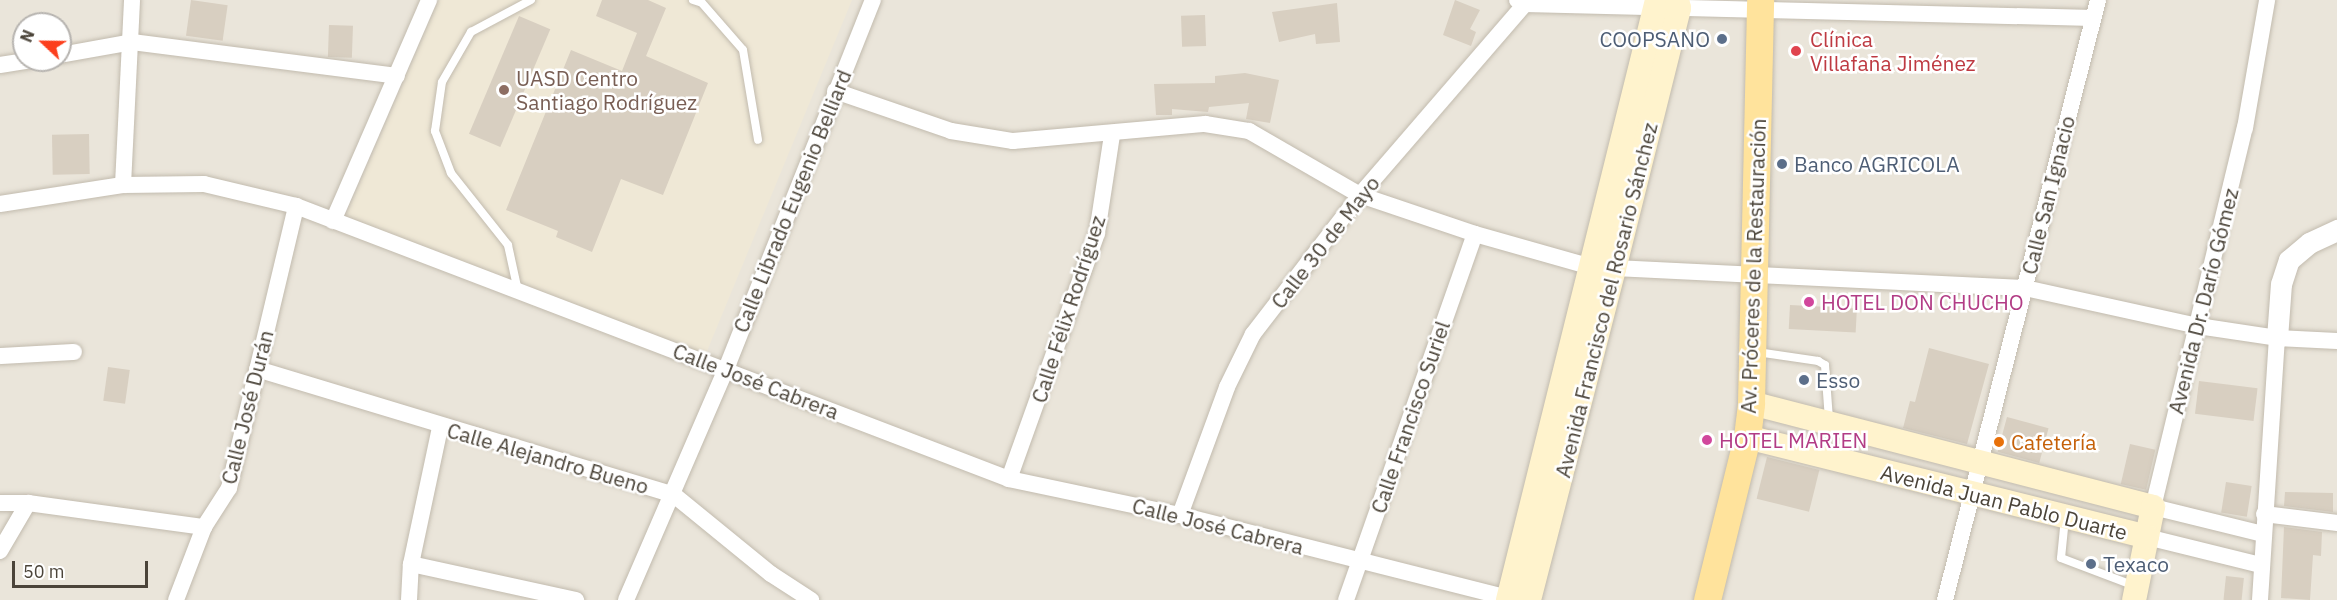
<!DOCTYPE html>
<html>
<head>
<meta charset="utf-8">
<style>
  body { margin:0 }
  #map { position:relative; width:2337px; height:600px; overflow:hidden; background:#f6f3ec; font-family:"IBM Plex Sans",sans-serif }
  div>[style] { position:absolute }
  [style*='--x'] { left:calc(var(--x)*1px); top:calc(var(--y)*1px); width:calc(var(--w)*1px); rotate:calc(var(--a)*1deg) }
  .residential>* { inset:0; background:#eae5da }
  .education>* { inset:0; background:#efe8d6 }
  .building>* { inset:0; background:#d8cfc1; transform-origin:0 0 }
  .roads { filter:drop-shadow(0 0 2px #c2bbae) drop-shadow(0 0 2px #c2bbae) }
  .service>* { height:8px; margin:-4px; padding:0 4px; transform-origin:4px; border-radius:4px; background:#fff }
  .minor>* { height:16px; margin:-8px; padding:0 8px; transform-origin:8px; border-radius:8px; background:#fff }
  .tertiary>* { height:21px; margin:-10.5px; padding:0 10.5px; transform-origin:10.5px; border-radius:10.5px; background:#fff }
  .secondary>* { height:24px; margin:-12px; padding:0 12px; transform-origin:12px; border-radius:12px; background:#fff3cd }
  .primary>* { height:27px; margin:-13.5px; padding:0 13.5px; transform-origin:13.5px; border-radius:13.5px; background:#ffe39c }
  .dots>* { width:16px; height:16px; translate:-50% -50%; box-sizing:border-box; border:3px solid #fff; border-radius:50% }
  span { translate:-50% -50%; white-space:nowrap; text-align:center; line-height:1.15; -webkit-text-stroke:5px #fff; paint-order:stroke }
  .service-label { font-size:21px; color:#4e5e75 }
  .right { translate:-100% -50%; text-align:right }
  .left { translate:0 -50%; text-align:left }
  .health-label { font-size:21px; color:#be3a42 }
  .education-label { font-size:21px; color:#785e54 }
  .street-label { font-size:21px; color:#4b4439 }
  .hotel-label { font-size:21px; color:#b23c85 }
  .food-label { font-size:21px; color:#c56008 }
  .north { position:absolute; left:12px; top:12px; width:60px; height:60px; box-sizing:border-box; background:#fff; border:2px solid #b7b4b0; border-radius:50%; rotate:292deg; font-size:16px; font-weight:700; line-height:24px; text-align:center; color:#4b4439 }
  .north::after { content:''; display:block; margin:auto; width:21px; height:27px; background:#fc3f1d; clip-path:polygon(50% 0,100% 100%,50% 72%,0 100%) }
  .scale { position:absolute; left:12px; top:561px; width:136px; height:27px; box-sizing:border-box; border:3px solid #4b4439; border-top:0; padding-left:8px; font-size:18px; line-height:21px; white-space:nowrap; color:#4b4439; -webkit-text-stroke:4px #fff; paint-order:stroke }
</style>
</head>
<body>
<div id="map">
  <div class="residential">
    <i style="clip-path:polygon(evenodd,0 0,2337px 0,2337px 600px,0 600px,0 0,24px 24px,60px 24px,60px 60px,24px 60px,24px 24px)"></i>
  </div>
  <div class="education">
    <i style="clip-path:polygon(439px 0,852px 0,705px 356px,345px 217px)"></i>
  </div>
  <div class="building">
    <i style="left:191px;top:0;width:37px;height:36px;rotate:8deg"></i>
    <i style="clip-path:polygon(602px 0,648px 0,666px 8px,646px 56px,708px 83px,663px 195px,621px 179px,592px 252px,556px 237px,558px 231px,506px 210px,571px 50px,622px 71px,637px 33px,596px 16px)"></i>
    <i style="clip-path:polygon(1455px 0,1480px 10px,1470px 29px,1476px 32px,1471px 46px,1443px 35px)"></i>
    <i style="clip-path:polygon(1337px 3px,1340px 42px,1316px 44px,1315px 34px,1279px 42px,1272px 12px)"></i>
    <i style="left:1205px;top:15px;width:31px;height:24px;rotate:88deg"></i>
    <i style="left:519px;top:16px;width:34px;height:128px;rotate:23deg"></i>
    <i style="left:329px;top:25px;width:24px;height:32px;rotate:2deg"></i>
    <i style="clip-path:polygon(1245px 73px,1279px 80px,1270px 123px,1246px 119px,1249px 103px,1209px 107px,1208px 112px,1172px 109px,1172px 115px,1156px 115px,1154px 84px,1215px 83px,1215px 76px)"></i>
    <i style="left:89px;top:134px;width:40px;height:37px;rotate:89deg"></i>
    <i style="left:1790px;top:305px;width:67px;height:24px;rotate:3deg"></i>
    <i style="clip-path:polygon(1929px 348px,1989px 364px,1967px 444px,1903px 428px,1910px 401px,1915px 402px)"></i>
    <i style="left:108px;top:367px;width:22px;height:34px;rotate:8deg"></i>
    <i style="left:2199px;top:381px;width:59px;height:33px;rotate:7deg"></i>
    <i style="left:2007px;top:417px;width:43px;height:36px;rotate:15deg"></i>
    <i style="left:2130px;top:444px;width:26px;height:41px;rotate:13deg"></i>
    <i style="left:1767px;top:457px;width:54px;height:43px;rotate:14deg"></i>
    <i style="left:2226px;top:482px;width:26px;height:31px;rotate:9deg"></i>
    <i style="clip-path:polygon(2285px 492px,2333px 493px,2333px 512px,2284px 506px)"></i>
    <i style="clip-path:polygon(2284px 527px,2322px 532px,2321px 556px,2313px 555px,2310px 600px,2281px 598px)"></i>
    <i style="left:2226px;top:576px;width:18px;height:24px;rotate:6deg"></i>
  </div>
  <div class="roads">
    <div class="service">
      <i style="--x:693;--y:0;--w:9;--a:18"></i>
      <i style="--x:702;--y:3;--w:62;--a:48.9"></i>
      <i style="--x:743;--y:50;--w:91;--a:80.5"></i>
      <i style="--x:518;--y:291;--w:47;--a:-102.3"></i>
      <i style="--x:508;--y:245;--w:92;--a:-128.4"></i>
      <i style="--x:451;--y:173;--w:45;--a:-110.9"></i>
      <i style="--x:435;--y:131;--w:49;--a:-81.9"></i>
      <i style="--x:442;--y:82;--w:58;--a:-59.9"></i>
      <i style="--x:471;--y:32;--w:68;--a:-28.1"></i>
      <i style="--x:1757;--y:352;--w:62;--a:8.4"></i>
      <i style="--x:1818;--y:361;--w:8;--a:30"></i>
      <i style="--x:1825;--y:365;--w:55;--a:85.8"></i>
      <i style="--x:2065;--y:518;--w:40;--a:95.7"></i>
      <i style="--x:2061;--y:558;--w:79;--a:20.7"></i>
    </div>
    <div class="minor">
      <i style="--x:1517;--y:0;--w:9;--a:27"></i>
      <i style="--x:1525;--y:4;--w:568;--a:1.41"></i>
      <i style="--x:60;--y:55;--w:73;--a:-10.2"></i>
      <i style="--x:132;--y:42;--w:267;--a:7.3"></i>
      <i style="--x:0;--y:65;--w:30;--a:-9"></i>
      <i style="--x:835;--y:91;--w:123;--a:19"></i>
      <i style="--x:951;--y:131;--w:63;--a:9.2"></i>
      <i style="--x:1013;--y:141;--w:193;--a:-5.1"></i>
      <i style="--x:1205;--y:124;--w:45;--a:9"></i>
      <i style="--x:1249;--y:131;--w:128;--a:30"></i>
      <i style="--x:1360;--y:195;--w:121;--a:18.7"></i>
      <i style="--x:1475;--y:234;--w:122;--a:15.8"></i>
      <i style="--x:1592;--y:267;--w:434;--a:2.8"></i>
      <i style="--x:2025;--y:288;--w:177;--a:12.4"></i>
      <i style="--x:2198;--y:326;--w:80;--a:8.6"></i>
      <i style="--x:2277;--y:338;--w:60;--a:2.9"></i>
      <i style="--x:123;--y:185;--w:185;--a:-87.2"></i>
      <i style="--x:0;--y:204;--w:124;--a:-8.8"></i>
      <i style="--x:123;--y:185;--w:81;--a:-0.7"></i>
      <i style="--x:204;--y:184;--w:95;--a:13.4"></i>
      <i style="--x:296;--y:206;--w:763;--a:20.95"></i>
      <i style="--x:1009;--y:479;--w:175;--a:11.9"></i>
      <i style="--x:1180;--y:515;--w:347;--a:14.2"></i>
      <i style="--x:333;--y:221;--w:241;--a:-66.5"></i>
      <i style="--x:0;--y:356;--w:74;--a:-3.1"></i>
      <i style="--x:257;--y:369;--w:436;--a:16.8"></i>
      <i style="--x:674;--y:495;--w:125;--a:39.2"></i>
      <i style="--x:771;--y:574;--w:48;--a:33"></i>
      <i style="--x:1009;--y:479;--w:261;--a:-70.3"></i>
      <i style="--x:1097;--y:233;--w:99;--a:-81.3"></i>
      <i style="--x:0;--y:503;--w:28;--a:0"></i>
      <i style="--x:28;--y:503;--w:178;--a:7.8"></i>
      <i style="--x:2264;--y:514;--w:74;--a:7"></i>
      <i style="--x:1180;--y:515;--w:136;--a:-69.8"></i>
      <i style="--x:1227;--y:387;--w:59;--a:-63.9"></i>
      <i style="--x:1253;--y:334;--w:175;--a:-52.4"></i>
      <i style="--x:1360;--y:195;--w:252;--a:-49.2"></i>
      <i style="--x:2263;--y:534;--w:113;--a:-166.2"></i>
      <i style="--x:2153;--y:507;--w:390;--a:-76.4"></i>
      <i style="--x:2245;--y:128;--w:130;--a:-80.2"></i>
      <i style="--x:2147;--y:537;--w:117;--a:13.8"></i>
      <i style="--x:0;--y:551;--w:56;--a:-59.7"></i>
      <i style="--x:411;--y:564;--w:169;--a:12.3"></i>
      <i style="--x:176;--y:600;--w:78;--a:-69"></i>
      <i style="--x:204;--y:527;--w:46;--a:-57.3"></i>
      <i style="--x:229;--y:488;--w:290;--a:-76.6"></i>
      <i style="--x:409;--y:600;--w:36;--a:-87"></i>
      <i style="--x:411;--y:564;--w:140;--a:-78"></i>
      <i style="--x:626;--y:600;--w:252;--a:-66.6"></i>
      <i style="--x:726;--y:369;--w:397;--a:-68.3"></i>
      <i style="--x:1346;--y:600;--w:388;--a:-70.6"></i>
      <i style="--x:1945;--y:600;--w:619;--a:-75.69"></i>
      <i style="--x:2260;--y:600;--w:263;--a:-86.3"></i>
    </div>
    <div class="tertiary">
      <i style="--x:2277;--y:338;--w:54;--a:-85.8"></i>
      <i style="--x:2281;--y:284;--w:25;--a:-72"></i>
      <i style="--x:2289;--y:260;--w:26;--a:-40"></i>
      <i style="--x:2309;--y:243;--w:31;--a:-25"></i>
    </div>
    <div class="secondary">
      <i style="--x:1751;--y:403;--w:415;--a:14.5"></i>
      <i style="--x:2153;--y:507;--w:95;--a:101.5"></i>
      <i style="--x:1747;--y:437;--w:412;--a:14"></i>
      <i style="--x:1508;--y:600;--w:618;--a:-76.05"></i>
      <i style="--x:1529;--y:600;--w:342;--a:-75.6"></i>
      <i style="--x:1614;--y:269;--w:269;--a:-76"></i>
      <i style="--x:1679;--y:8;--w:8;--a:-104"></i>
    </div>
    <div class="primary">
      <i style="--x:1707;--y:600;--w:168;--a:-76.2"></i>
      <i style="--x:1747;--y:437;--w:34;--a:-83"></i>
      <i style="--x:1751;--y:403;--w:403;--a:-88.7"></i>
    </div>
  </div>
  <div class="dots">
    <i style="left:1722px;top:39px;background:#5c6f8a"></i>
    <i style="left:1796px;top:51px;background:#e0444e"></i>
    <i style="left:504px;top:90px;background:#8d6e63"></i>
    <i style="left:1782px;top:164px;background:#5c6f8a"></i>
    <i style="left:1809px;top:302px;background:#d1479c"></i>
    <i style="left:1804px;top:380px;background:#5c6f8a"></i>
    <i style="left:1707px;top:440px;background:#d1479c"></i>
    <i style="left:1999px;top:442px;background:#e8710a"></i>
    <i style="left:2091px;top:564px;background:#5c6f8a"></i>
  </div>
  <div class="service-label">
    <span class="right" style="left:1710px;top:39px">COOPSANO</span>
    <span class="left" style="left:1794px;top:164px">Banco AGRICOLA</span>
    <span class="left" style="left:1816px;top:380px">Esso</span>
    <span class="left" style="left:2103px;top:564px">Texaco</span>
  </div>
  <div class="health-label">
    <span class="left" style="left:1810px;top:51px">Clínica<br>Villafaña Jiménez</span>
  </div>
  <div class="education-label">
    <span class="left" style="left:516px;top:90px">UASD Centro<br>Santiago Rodríguez</span>
  </div>
  <div class="street-label">
    <span style="left:2048px;top:195px;rotate:-76deg">Calle San Ignacio</span>
    <span style="left:792px;top:201px;rotate:-68deg">Calle Librado Eugenio Belliard</span>
    <span style="left:1325px;top:242px;rotate:-52deg">Calle 30 de Mayo</span>
    <span style="left:1753px;top:266px;rotate:-88deg">Av. Próceres de la Restauración</span>
    <span style="left:1606px;top:300px;rotate:-76deg">Avenida Francisco del Rosario Sánchez</span>
    <span style="left:2203px;top:301px;rotate:-76deg">Avenida Dr. Darío Gómez</span>
    <span style="left:1068px;top:309px;rotate:-72deg">Calle Félix Rodríguez</span>
    <span style="left:756px;top:381px;rotate:21deg">Calle José Cabrera</span>
    <span style="left:247px;top:407px;rotate:-76deg">Calle José Durán</span>
    <span style="left:1410px;top:417px;rotate:-71deg">Calle Francisco Suriel</span>
    <span style="left:548px;top:458px;rotate:16deg">Calle Alejandro Bueno</span>
    <span style="left:2004px;top:502px;rotate:14deg">Avenida Juan Pablo Duarte</span>
    <span style="left:1218px;top:526px;rotate:14deg">Calle José Cabrera</span>
  </div>
  <div class="hotel-label">
    <span class="left" style="left:1821px;top:302px">HOTEL DON CHUCHO</span>
    <span class="left" style="left:1719px;top:440px">HOTEL MARIEN</span>
  </div>
  <div class="food-label">
    <span class="left" style="left:2011px;top:442px">Cafetería</span>
  </div>
  <div class="north">N</div>
  <div class="scale">50 m</div>
</div>
</body>
</html>
